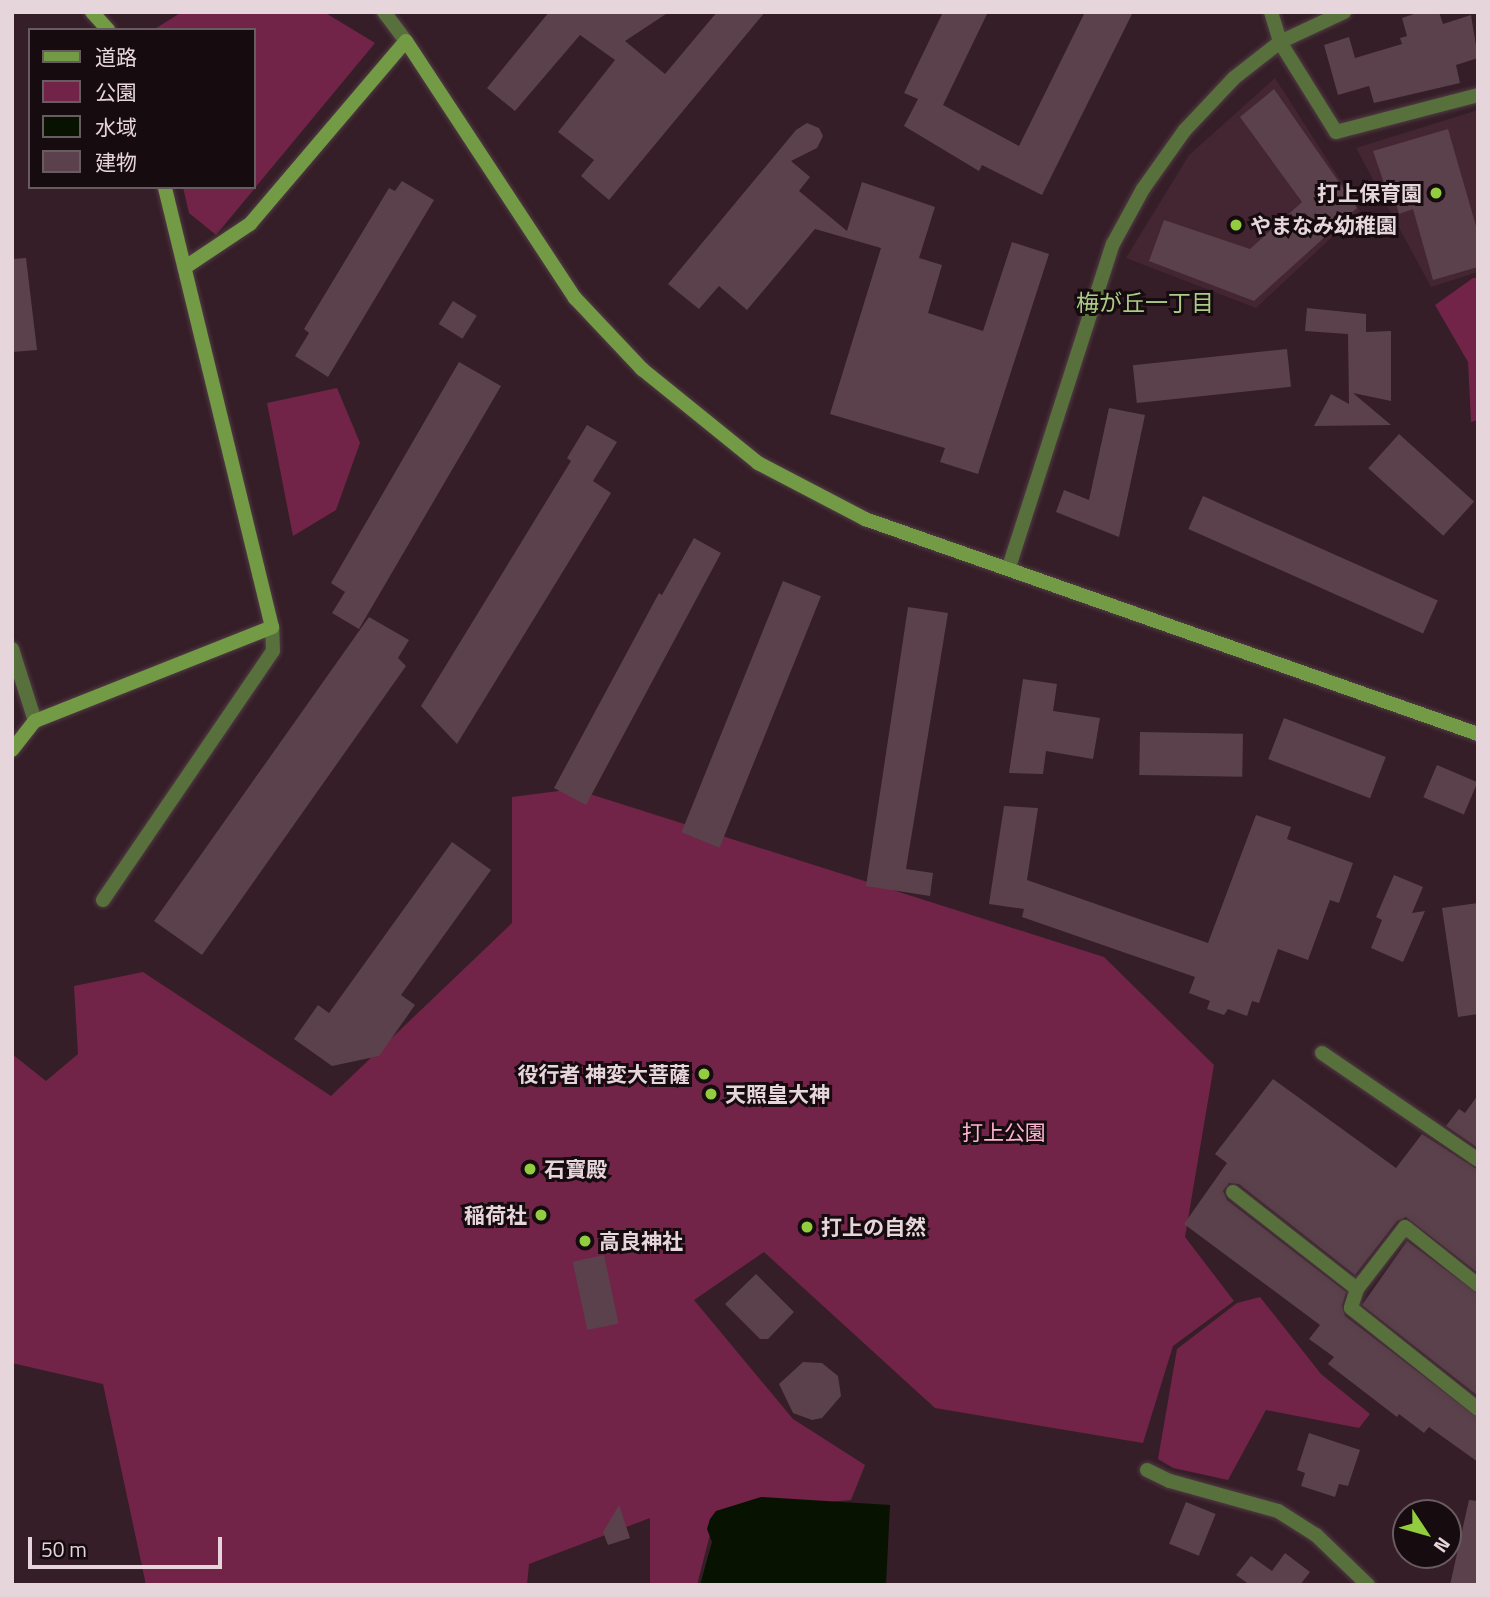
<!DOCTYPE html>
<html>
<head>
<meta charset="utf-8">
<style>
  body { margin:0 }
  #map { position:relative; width:1490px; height:1597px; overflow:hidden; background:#351e27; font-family:"Titillium Web","Noto Sans JP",sans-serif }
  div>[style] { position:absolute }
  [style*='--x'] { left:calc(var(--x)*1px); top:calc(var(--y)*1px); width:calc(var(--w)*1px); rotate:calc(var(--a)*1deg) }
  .built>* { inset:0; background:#432632 }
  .green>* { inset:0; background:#712448 }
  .water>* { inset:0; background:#081200 }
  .building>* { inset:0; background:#5b414b; transform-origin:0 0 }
  .roads { filter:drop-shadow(0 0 2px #513b44) drop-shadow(0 0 2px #513b44) }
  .street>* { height:14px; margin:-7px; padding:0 7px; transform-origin:7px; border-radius:7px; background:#58703c }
  .secondary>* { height:14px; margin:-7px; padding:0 7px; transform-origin:7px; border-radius:7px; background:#739a44 }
  .dots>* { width:19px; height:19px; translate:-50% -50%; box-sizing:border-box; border:4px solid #160b0f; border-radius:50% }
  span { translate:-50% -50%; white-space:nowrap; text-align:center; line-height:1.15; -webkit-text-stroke:6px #160b0f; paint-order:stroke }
  .poi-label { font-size:21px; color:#e6d6db; font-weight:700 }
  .right { translate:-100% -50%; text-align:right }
  .left { translate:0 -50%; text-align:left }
  .park-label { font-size:21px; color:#fdb4d1 }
  .neighbourhood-label { font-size:23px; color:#aacc86 }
  .frame { position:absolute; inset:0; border:14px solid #e6d6db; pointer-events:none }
  .legend { position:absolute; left:28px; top:28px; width:228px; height:161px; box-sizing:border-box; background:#160b0f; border:2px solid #695c61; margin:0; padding:9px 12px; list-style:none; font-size:21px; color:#e6d6db }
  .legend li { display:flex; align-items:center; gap:14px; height:35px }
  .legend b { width:35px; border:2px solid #695c61 }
  .north { position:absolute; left:1392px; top:1499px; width:70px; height:70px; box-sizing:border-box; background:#160b0f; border:2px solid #695c61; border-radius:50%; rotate:126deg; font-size:19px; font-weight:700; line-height:28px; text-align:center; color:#e6d6db }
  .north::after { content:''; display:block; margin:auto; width:24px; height:32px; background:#92cd3f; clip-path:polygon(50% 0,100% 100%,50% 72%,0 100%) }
  .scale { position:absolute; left:28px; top:1537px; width:194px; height:32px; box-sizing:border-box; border:4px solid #e6d6db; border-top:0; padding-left:9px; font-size:21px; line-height:24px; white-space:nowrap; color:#e6d6db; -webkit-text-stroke:5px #160b0f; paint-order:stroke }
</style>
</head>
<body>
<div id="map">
  <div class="built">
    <i style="clip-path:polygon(1275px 78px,1360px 211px,1256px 308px,1126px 258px,1189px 155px)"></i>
    <i style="clip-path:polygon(1478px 110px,1478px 272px,1431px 287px,1356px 148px)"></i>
  </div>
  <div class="green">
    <i style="clip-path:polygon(182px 12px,324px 12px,375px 43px,216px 235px,189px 213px,183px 187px,254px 187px,254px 30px,153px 30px)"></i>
    <i style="clip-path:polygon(1473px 278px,1478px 278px,1478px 420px,1471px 422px,1468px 362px,1435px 305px)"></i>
    <i style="clip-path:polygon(337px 388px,360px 443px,336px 510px,293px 536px,267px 403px)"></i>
    <i style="clip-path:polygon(574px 789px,1104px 957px,1214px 1065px,1185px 1237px,1234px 1301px,1173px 1346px,1143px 1443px,935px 1408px,764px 1252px,694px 1300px,793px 1419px,865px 1465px,851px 1500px,716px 1511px,697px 1585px,650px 1585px,650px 1518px,529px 1564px,527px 1585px,146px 1585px,103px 1384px,12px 1363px,12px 1054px,46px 1081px,78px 1054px,74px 986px,143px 972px,331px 1096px,512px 923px,512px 797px)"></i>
    <i style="clip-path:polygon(1260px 1297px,1321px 1374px,1370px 1414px,1359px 1428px,1266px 1410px,1228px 1480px,1173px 1468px,1158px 1459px,1177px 1349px,1237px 1303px)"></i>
  </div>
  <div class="water">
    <i style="clip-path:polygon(761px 1497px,890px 1505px,886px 1585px,700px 1585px,712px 1542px,707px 1529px,710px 1519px,716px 1511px)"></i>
  </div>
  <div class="building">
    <i style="clip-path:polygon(549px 12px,669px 12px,625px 41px,665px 74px,717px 12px,765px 12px,609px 200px,581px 176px,594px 160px,558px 132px,615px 60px,580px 35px,515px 111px,487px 88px)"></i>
    <i style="clip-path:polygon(943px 12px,988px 12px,943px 105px,1019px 146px,1085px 12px,1133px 12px,1042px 195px,982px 165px,979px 171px,904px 126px,918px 99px,904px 93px)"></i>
    <i style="clip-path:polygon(1420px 12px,1439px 12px,1443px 24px,1471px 15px,1478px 58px,1456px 65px,1460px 83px,1374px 103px,1369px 86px,1338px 95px,1324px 45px,1349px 37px,1355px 58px,1402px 44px,1400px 38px,1407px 36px,1402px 18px)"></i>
    <i style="clip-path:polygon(1274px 89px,1357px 208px,1254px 301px,1149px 261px,1164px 220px,1250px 249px,1302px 202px,1240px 117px)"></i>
    <i style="clip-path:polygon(807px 123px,819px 128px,823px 136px,817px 148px,791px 161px,810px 177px,799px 191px,847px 231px,862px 182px,935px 207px,919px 258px,942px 265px,928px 313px,983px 331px,1012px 242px,1049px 254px,978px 474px,940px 462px,945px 448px,830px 414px,881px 248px,815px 229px,747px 310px,719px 286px,699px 309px,668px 284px,796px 130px)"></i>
    <i style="clip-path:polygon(1448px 129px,1478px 233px,1478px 267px,1433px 280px,1413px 209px,1399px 214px,1389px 179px,1384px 183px,1373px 151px)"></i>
    <i style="clip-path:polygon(402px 181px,434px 200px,328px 377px,295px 356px,309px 333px,304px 329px,389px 188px,395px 191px)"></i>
    <i style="clip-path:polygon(26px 258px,37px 350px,12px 352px,12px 259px)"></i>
    <i style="left:453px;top:301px;width:28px;height:27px;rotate:32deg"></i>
    <i style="clip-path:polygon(1307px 308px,1366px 314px,1366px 332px,1391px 331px,1391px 401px,1353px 393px,1391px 425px,1314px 426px,1331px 394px,1349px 404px,1348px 334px,1305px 331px)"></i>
    <i style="left:1287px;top:349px;width:38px;height:155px;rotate:84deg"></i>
    <i style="clip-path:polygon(459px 362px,501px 386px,359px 629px,332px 613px,345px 592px,331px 583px)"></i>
    <i style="clip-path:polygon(1109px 408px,1145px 415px,1119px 537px,1056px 512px,1064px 490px,1089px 500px)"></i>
    <i style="clip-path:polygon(587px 425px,617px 442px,593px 481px,611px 493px,457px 744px,421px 706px,571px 461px,567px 458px)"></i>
    <i style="left:1399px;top:434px;width:101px;height:46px;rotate:42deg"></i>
    <i style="left:1203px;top:496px;width:257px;height:36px;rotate:24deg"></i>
    <i style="clip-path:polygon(694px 538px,721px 553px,586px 805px,554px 788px,659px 593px,662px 595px)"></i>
    <i style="left:783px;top:581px;width:41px;height:271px;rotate:22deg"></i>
    <i style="clip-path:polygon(908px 607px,948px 613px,906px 869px,933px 873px,930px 896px,866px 886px)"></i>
    <i style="clip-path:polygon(369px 617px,409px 640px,398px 658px,406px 666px,202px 955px,154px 921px)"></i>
    <i style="clip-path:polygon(1023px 679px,1057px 684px,1053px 711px,1100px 718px,1093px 759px,1046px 751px,1043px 774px,1009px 773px)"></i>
    <i style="left:1284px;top:718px;width:109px;height:44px;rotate:21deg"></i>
    <i style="left:1140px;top:732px;width:103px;height:43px;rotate:1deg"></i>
    <i style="left:1437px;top:765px;width:44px;height:35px;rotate:23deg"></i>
    <i style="clip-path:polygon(1004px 806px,1038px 808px,1027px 880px,1208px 943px,1256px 815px,1291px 827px,1287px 839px,1353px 863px,1339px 903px,1330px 900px,1308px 960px,1278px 949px,1259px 1003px,1252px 1001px,1247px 1016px,1228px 1009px,1224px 1015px,1207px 1009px,1210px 1001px,1189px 993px,1195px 977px,1022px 917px,1024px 909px,989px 904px)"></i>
    <i style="clip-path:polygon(452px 842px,491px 870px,401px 995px,415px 1005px,379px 1056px,332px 1066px,294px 1039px,318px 1005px,329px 1013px)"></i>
    <i style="clip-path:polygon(1394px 875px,1423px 887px,1412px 913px,1425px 911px,1403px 962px,1371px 948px,1382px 920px,1376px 917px)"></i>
    <i style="clip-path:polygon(1478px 903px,1478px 1014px,1458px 1017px,1442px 908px)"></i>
    <i style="clip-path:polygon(1273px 1079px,1396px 1168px,1422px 1134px,1478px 1170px,1478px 1273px,1406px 1217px,1397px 1221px,1355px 1275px,1239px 1184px,1229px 1183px,1223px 1191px,1227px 1200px,1346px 1292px,1342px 1306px,1345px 1316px,1478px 1418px,1478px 1462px,1429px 1427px,1424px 1433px,1399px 1414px,1397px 1417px,1328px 1364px,1334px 1357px,1309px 1339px,1320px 1325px,1184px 1224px,1227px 1163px,1215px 1154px)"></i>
    <i style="clip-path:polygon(1478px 1095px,1478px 1148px,1446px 1126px,1459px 1109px,1465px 1113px)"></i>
    <i style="clip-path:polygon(1407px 1241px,1478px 1294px,1478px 1396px,1362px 1305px)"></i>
    <i style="left:604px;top:1255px;width:70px;height:32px;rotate:78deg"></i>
    <i style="clip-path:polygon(756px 1274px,794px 1312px,768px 1339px,760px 1339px,725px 1304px)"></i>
    <i style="clip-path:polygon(803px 1362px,822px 1363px,838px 1376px,841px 1396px,822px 1418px,812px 1420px,793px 1413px,779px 1384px)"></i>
    <i style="clip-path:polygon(1309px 1433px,1360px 1450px,1348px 1486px,1339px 1484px,1335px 1497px,1301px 1486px,1305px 1473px,1297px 1470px)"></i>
    <i style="clip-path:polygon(1469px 1500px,1478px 1501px,1478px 1585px,1450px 1585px)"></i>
    <i style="left:1186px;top:1502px;width:32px;height:45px;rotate:22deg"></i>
    <i style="clip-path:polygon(619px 1505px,630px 1538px,608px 1545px,603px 1532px)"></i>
    <i style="clip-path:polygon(1285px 1553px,1310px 1572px,1300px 1585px,1250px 1585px,1236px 1575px,1251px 1556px,1272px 1571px)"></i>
  </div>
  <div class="roads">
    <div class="street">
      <i style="--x:384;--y:12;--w:36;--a:53"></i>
      <i style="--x:1271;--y:12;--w:31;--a:73"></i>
      <i style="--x:1280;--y:42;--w:106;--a:58.1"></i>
      <i style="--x:1336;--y:132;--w:147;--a:-14.6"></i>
      <i style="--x:1009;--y:567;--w:339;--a:-72.2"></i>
      <i style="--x:1113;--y:244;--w:63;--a:-61.4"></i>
      <i style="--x:1143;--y:189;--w:72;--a:-54.6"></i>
      <i style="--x:1185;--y:130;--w:71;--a:-46.7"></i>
      <i style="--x:1234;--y:78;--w:58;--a:-38"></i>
      <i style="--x:1280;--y:42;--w:71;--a:-25.1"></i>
      <i style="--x:12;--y:649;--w:76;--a:72.3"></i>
      <i style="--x:103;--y:900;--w:301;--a:-55.7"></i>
      <i style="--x:273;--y:651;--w:24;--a:-92"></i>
      <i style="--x:1322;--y:1053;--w:189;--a:34.4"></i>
      <i style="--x:1233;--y:1192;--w:157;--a:38"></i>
      <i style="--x:1357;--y:1289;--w:20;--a:108"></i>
      <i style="--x:1351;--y:1308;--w:162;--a:38.5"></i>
      <i style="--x:1357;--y:1289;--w:78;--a:-52.3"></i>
      <i style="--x:1405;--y:1227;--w:93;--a:38.5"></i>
      <i style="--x:1147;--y:1470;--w:25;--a:26"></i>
      <i style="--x:1170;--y:1481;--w:112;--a:15.5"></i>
      <i style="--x:1278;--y:1511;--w:45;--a:32.3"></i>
      <i style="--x:1316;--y:1535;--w:72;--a:43.9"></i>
    </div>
    <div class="secondary">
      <i style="--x:92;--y:12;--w:24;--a:48"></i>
      <i style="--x:187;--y:266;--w:76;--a:-33.7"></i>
      <i style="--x:250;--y:224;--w:240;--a:-49.6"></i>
      <i style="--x:406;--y:41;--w:308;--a:56.7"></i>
      <i style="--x:575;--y:298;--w:98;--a:46.7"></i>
      <i style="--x:642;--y:369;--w:149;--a:39"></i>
      <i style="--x:758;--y:463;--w:121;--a:27.6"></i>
      <i style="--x:865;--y:519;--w:650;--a:19.33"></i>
      <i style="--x:12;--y:750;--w:37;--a:-52"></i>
      <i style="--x:35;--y:721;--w:255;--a:-21.6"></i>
      <i style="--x:272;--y:627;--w:453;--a:-103.7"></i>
    </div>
  </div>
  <div class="dots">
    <i style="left:1436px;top:193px;background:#92cd3f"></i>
    <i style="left:1236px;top:225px;background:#92cd3f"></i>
    <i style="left:704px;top:1074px;background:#92cd3f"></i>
    <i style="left:711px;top:1094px;background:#92cd3f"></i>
    <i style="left:530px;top:1169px;background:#92cd3f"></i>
    <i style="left:541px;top:1215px;background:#92cd3f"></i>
    <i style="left:807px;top:1227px;background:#92cd3f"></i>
    <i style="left:585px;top:1241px;background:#92cd3f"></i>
  </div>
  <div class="poi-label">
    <span class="right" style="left:1422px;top:193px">打上保育園</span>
    <span class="left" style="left:1250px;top:225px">やまなみ幼稚園</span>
    <span class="right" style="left:690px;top:1074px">役行者 神変大菩薩</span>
    <span class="left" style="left:725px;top:1094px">天照皇大神</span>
    <span class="left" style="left:544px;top:1169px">石寶殿</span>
    <span class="right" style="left:527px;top:1215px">稲荷社</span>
    <span class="left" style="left:821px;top:1227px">打上の自然</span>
    <span class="left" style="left:599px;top:1241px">高良神社</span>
  </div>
  <div class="park-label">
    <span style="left:1004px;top:1132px">打上公園</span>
  </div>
  <div class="neighbourhood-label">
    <span style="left:1145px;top:303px">梅が丘一丁目</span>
  </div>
  <div class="frame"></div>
  <ul class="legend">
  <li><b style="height:9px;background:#739a44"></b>道路</li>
  <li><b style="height:19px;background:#712448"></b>公園</li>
  <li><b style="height:19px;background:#081200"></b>水域</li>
  <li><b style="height:19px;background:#5b414b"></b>建物</li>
  </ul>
  <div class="north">N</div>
  <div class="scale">50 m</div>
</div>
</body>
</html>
